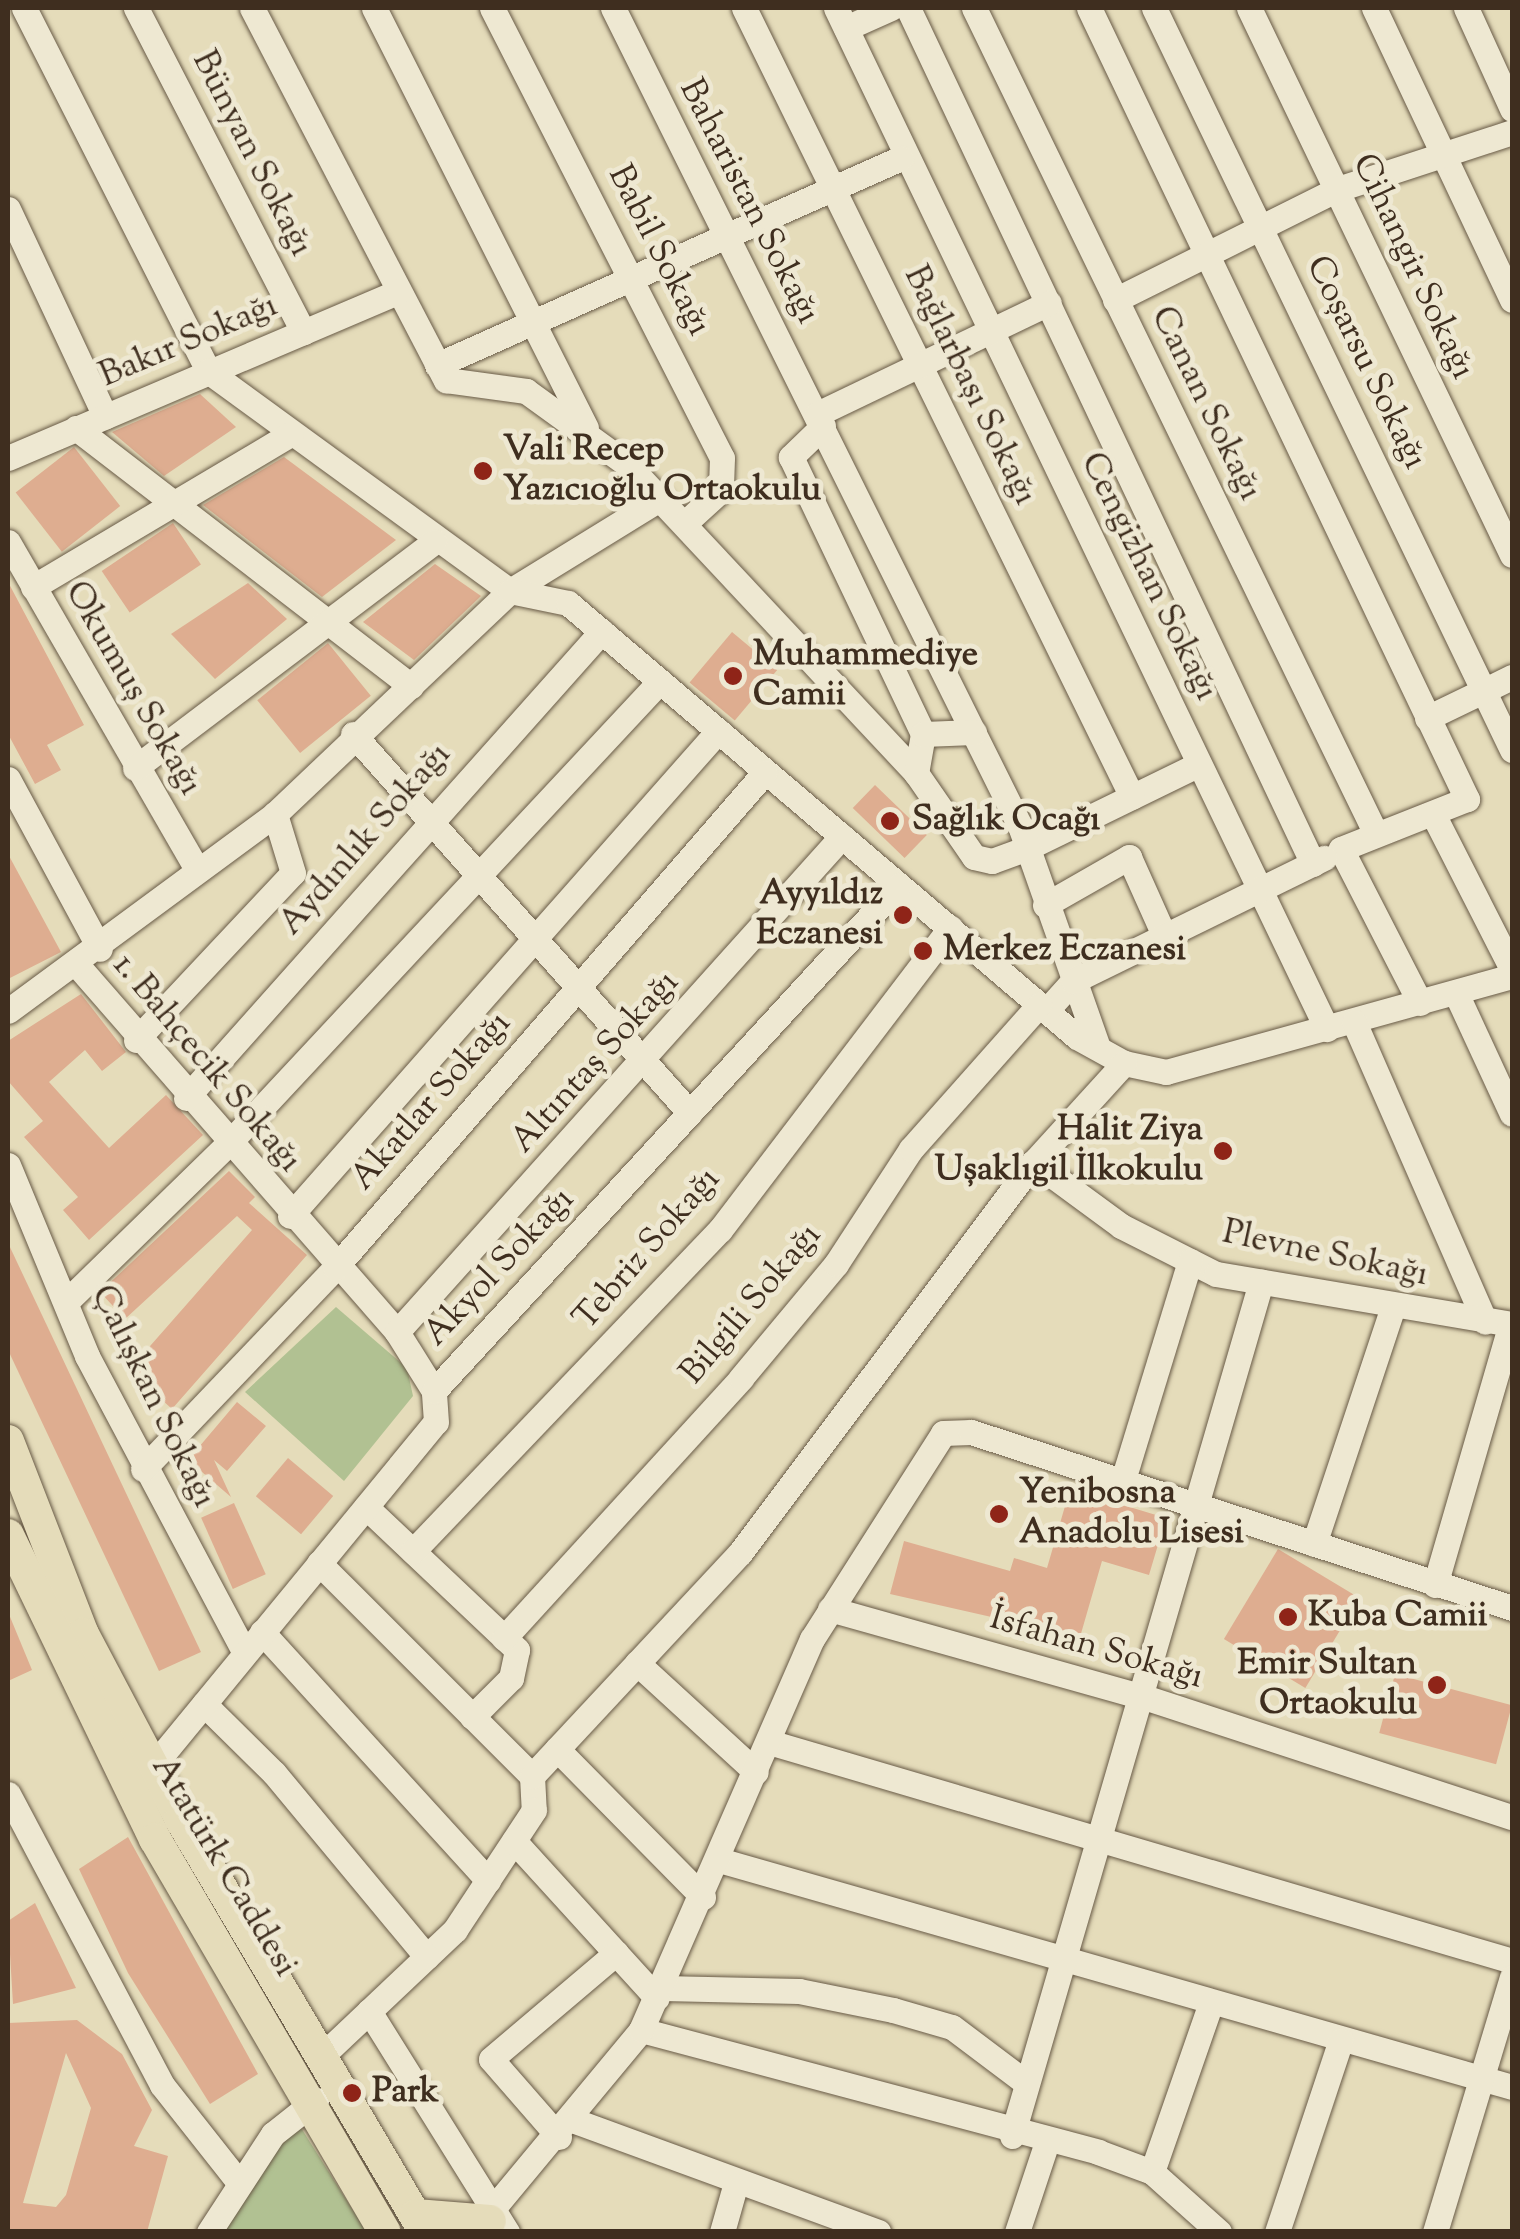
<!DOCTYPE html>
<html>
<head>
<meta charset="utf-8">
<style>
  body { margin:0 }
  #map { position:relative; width:1520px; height:2239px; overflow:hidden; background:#e5dcba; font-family:"Sorts Mill Goudy",serif }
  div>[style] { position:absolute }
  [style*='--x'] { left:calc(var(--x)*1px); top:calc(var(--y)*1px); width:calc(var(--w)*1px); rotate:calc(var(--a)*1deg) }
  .green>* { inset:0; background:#b1c192 }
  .building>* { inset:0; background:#dead90; transform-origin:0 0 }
  .roads { filter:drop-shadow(0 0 2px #685a46) drop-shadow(0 0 2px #685a46) }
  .minor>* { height:25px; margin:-12.5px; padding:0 12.5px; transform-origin:12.5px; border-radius:12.5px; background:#eee8d2 }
  .major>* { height:32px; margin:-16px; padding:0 16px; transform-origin:16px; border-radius:16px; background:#e5dcba }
  .dots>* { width:28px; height:28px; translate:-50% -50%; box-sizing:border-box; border:5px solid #eee8d2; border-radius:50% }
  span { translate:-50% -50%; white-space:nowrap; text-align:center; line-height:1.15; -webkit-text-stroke:10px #eee8d2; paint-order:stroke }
  .street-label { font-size:35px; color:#3f2e1f }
  .poi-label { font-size:35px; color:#3f2e1f; font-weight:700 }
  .left { translate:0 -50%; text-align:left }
  .right { translate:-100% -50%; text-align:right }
  .frame { position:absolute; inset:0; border:10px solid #3f2e1f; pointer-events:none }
</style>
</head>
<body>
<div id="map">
  <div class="green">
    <i style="clip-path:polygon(336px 1307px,407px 1368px,413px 1396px,344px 1481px,245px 1392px)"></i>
    <i style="clip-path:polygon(298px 2123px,366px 2231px,217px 2232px,249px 2162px)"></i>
  </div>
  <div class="building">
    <i style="clip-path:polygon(200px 394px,236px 427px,164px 476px,112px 432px)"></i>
    <i style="left:74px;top:447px;width:75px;height:74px;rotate:52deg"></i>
    <i style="clip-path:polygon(284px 457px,396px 540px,322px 597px,203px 505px)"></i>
    <i style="left:173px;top:523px;width:50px;height:86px;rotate:56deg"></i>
    <i style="clip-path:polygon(435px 564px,481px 596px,414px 660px,363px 622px)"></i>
    <i style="clip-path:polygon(8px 582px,84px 725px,47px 745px,61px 770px,35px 784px,8px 734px)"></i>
    <i style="clip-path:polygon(248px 583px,287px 619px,215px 679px,171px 634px)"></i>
    <i style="left:732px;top:632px;width:59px;height:66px;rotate:40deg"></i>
    <i style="left:328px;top:643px;width:68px;height:91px;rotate:51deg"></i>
    <i style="left:875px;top:785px;width:72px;height:32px;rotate:44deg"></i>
    <i style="clip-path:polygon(8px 854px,61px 952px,8px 979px)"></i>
    <i style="clip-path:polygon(81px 994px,126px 1052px,102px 1071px,85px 1050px,49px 1082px,109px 1148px,166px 1095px,203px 1135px,89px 1240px,63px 1210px,78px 1197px,24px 1137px,43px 1121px,8px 1081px,8px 1041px)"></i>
    <i style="clip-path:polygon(229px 1171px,255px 1197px,249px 1203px,307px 1255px,172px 1409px,129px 1370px,252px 1230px,237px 1216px,125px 1319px,100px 1292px)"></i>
    <i style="clip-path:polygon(8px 1243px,201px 1652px,159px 1671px,8px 1350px)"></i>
    <i style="clip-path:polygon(237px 1402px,266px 1426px,227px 1471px,214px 1460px,231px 1497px,188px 1460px)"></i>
    <i style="left:288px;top:1458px;width:59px;height:50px;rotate:40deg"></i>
    <i style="clip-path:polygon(1070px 1489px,1166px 1518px,1149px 1575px,1102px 1561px,1080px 1637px,890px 1594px,904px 1541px,1010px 1571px,1014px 1558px,1047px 1568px)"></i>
    <i style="left:234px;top:1503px;width:78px;height:36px;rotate:66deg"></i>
    <i style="left:1278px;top:1549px;width:95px;height:105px;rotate:31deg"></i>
    <i style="clip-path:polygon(8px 1612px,32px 1670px,8px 1681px)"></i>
    <i style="left:1395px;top:1674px;width:121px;height:61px;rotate:15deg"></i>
    <i style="clip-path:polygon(128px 1837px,258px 2074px,210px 2104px,128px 1973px,79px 1869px)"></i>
    <i style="clip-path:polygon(35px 1903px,76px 1988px,13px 2004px,8px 1921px)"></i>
    <i style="clip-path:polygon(evenodd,77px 2020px,122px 2054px,152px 2110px,134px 2146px,168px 2156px,147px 2232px,8px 2232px,8px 2023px,77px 2020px,66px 2053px,91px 2108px,66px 2195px,56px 2207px,23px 2203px,66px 2053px)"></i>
  </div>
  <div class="roads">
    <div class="minor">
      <i style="--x:24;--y:8;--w:407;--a:63.1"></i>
      <i style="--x:208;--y:371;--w:374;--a:36.1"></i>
      <i style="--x:510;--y:591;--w:177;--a:-31.6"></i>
      <i style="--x:136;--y:8;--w:365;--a:62.7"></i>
      <i style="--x:252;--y:8;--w:420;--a:62.5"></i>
      <i style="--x:446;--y:380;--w:81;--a:7.8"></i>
      <i style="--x:526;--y:391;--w:125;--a:35.9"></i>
      <i style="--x:627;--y:464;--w:423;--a:46.9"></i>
      <i style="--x:916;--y:773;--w:102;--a:55.4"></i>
      <i style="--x:974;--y:857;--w:18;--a:13"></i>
      <i style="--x:992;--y:861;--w:37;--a:-20"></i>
      <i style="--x:1027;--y:848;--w:191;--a:-26"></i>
      <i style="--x:374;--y:8;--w:470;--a:63.2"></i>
      <i style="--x:492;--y:8;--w:505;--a:62.93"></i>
      <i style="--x:722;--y:458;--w:32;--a:92"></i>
      <i style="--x:721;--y:490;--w:49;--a:137.5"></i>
      <i style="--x:613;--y:8;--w:914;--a:63.55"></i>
      <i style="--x:1020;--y:826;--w:235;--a:70.6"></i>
      <i style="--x:744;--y:8;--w:879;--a:63.81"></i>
      <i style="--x:836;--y:8;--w:1133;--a:64.32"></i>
      <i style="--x:908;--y:8;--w:947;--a:64.68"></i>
      <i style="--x:974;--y:8;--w:914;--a:64.05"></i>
      <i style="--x:1089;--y:8;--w:877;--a:64.46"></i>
      <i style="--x:1467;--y:799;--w:136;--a:158.4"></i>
      <i style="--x:1341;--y:849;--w:173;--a:62.8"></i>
      <i style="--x:1154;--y:8;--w:824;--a:64.24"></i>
      <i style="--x:1249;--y:8;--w:607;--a:64.32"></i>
      <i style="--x:1374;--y:8;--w:323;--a:64.7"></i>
      <i style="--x:1466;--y:8;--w:111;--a:65.5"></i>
      <i style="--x:846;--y:28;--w:49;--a:-24"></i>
      <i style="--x:8;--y:209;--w:229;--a:64.9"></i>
      <i style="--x:1115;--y:300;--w:249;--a:-26.5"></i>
      <i style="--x:1338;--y:189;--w:183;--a:-18.1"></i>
      <i style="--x:437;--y:365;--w:508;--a:-24.04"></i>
      <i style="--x:817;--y:414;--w:257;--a:-25.6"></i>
      <i style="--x:823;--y:426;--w:45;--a:135.9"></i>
      <i style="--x:791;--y:457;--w:307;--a:64.5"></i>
      <i style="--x:923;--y:734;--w:40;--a:100"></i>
      <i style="--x:76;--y:428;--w:423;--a:37.6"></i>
      <i style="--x:8;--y:458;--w:424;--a:-23.1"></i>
      <i style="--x:8;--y:542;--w:379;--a:60"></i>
      <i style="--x:33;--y:587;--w:300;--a:-30.7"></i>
      <i style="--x:1427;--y:718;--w:94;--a:-25.8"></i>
      <i style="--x:353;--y:734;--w:507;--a:48.36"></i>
      <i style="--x:923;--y:734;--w:51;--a:-2.2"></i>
      <i style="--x:135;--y:768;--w:375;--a:-37.1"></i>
      <i style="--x:8;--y:779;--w:193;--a:61.6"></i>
      <i style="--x:1433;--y:814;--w:174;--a:63"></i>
      <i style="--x:1045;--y:905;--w:97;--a:-29.7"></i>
      <i style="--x:1129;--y:857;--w:83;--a:65.9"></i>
      <i style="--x:77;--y:965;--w:487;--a:48.9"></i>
      <i style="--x:397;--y:1332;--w:70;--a:57.9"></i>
      <i style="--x:1456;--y:993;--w:133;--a:65.2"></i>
      <i style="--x:8;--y:1011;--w:332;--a:-36.4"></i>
      <i style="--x:275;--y:814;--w:324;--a:-43.5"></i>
      <i style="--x:510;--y:591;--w:59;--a:11.7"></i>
      <i style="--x:568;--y:603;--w:669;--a:40.45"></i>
      <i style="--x:1077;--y:1037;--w:54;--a:29"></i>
      <i style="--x:1124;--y:1063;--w:43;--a:12.1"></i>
      <i style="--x:1166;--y:1072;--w:359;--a:-15.5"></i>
      <i style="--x:1046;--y:1011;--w:40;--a:-48"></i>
      <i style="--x:1073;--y:981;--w:280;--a:-26.1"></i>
      <i style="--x:1354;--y:1022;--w:327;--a:66.4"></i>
      <i style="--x:136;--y:1040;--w:229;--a:-46.8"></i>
      <i style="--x:293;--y:873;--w:62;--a:-107"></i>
      <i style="--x:186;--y:1098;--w:625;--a:-48.31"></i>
      <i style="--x:1034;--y:1162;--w:108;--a:36.3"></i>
      <i style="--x:1121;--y:1226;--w:106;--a:26.8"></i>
      <i style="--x:1216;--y:1274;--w:300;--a:9.6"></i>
      <i style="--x:8;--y:1165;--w:207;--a:67.5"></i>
      <i style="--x:87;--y:1356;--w:336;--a:62"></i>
      <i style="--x:290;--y:1216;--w:647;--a:-48.57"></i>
      <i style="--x:66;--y:1302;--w:226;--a:-44.3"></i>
      <i style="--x:228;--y:1144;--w:633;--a:-46.98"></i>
      <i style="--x:397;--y:1332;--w:666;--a:-48.1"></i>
      <i style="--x:143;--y:1469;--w:278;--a:-46.3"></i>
      <i style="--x:335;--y:1268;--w:656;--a:-49.08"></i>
      <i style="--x:1123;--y:1480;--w:229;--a:-73"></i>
      <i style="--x:366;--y:1507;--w:208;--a:43.4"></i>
      <i style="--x:517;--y:1650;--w:29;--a:102"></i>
      <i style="--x:511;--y:1678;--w:55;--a:135"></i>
      <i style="--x:1314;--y:1544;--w:251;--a:-71.6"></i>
      <i style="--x:413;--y:1551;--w:444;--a:-46.3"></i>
      <i style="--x:720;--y:1230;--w:380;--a:-52.7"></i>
      <i style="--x:319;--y:1563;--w:301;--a:45"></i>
      <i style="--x:532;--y:1776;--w:34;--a:87"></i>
      <i style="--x:534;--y:1810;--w:144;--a:123.4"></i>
      <i style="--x:455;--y:1930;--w:180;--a:136.6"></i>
      <i style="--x:1435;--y:1585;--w:272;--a:-73.8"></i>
      <i style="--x:830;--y:1609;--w:326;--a:15.7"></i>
      <i style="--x:1144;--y:1697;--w:387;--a:18.1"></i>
      <i style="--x:262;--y:1632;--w:336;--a:47.7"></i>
      <i style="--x:504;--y:1638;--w:352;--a:-47.6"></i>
      <i style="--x:741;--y:1378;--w:148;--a:-50.2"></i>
      <i style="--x:836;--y:1264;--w:137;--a:-56.9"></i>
      <i style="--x:911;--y:1149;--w:193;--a:-48.4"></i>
      <i style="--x:637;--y:1663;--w:161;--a:42.5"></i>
      <i style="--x:204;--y:1704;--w:98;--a:44.6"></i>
      <i style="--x:274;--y:1773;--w:239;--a:50.3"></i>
      <i style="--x:769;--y:1742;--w:775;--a:16.42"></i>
      <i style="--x:557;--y:1749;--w:208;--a:45.4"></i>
      <i style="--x:153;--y:1766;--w:445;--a:-50.6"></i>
      <i style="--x:436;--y:1422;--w:31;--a:-94"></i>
      <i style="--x:434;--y:1391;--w:687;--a:-47.42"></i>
      <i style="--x:532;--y:1776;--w:305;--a:-47"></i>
      <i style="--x:740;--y:1553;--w:489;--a:-53.1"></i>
      <i style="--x:1034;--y:1162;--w:134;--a:-47.7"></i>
      <i style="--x:8;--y:1794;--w:329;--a:62.1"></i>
      <i style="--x:162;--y:2085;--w:121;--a:51.7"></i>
      <i style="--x:514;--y:1841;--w:212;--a:47.7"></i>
      <i style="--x:719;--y:1860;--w:825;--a:15.97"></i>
      <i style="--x:662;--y:1988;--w:137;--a:1.3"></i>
      <i style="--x:799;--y:1991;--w:96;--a:11.4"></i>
      <i style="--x:893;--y:2010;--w:61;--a:16.1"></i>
      <i style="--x:952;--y:2027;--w:91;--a:37"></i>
      <i style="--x:369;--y:2011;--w:261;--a:58"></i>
      <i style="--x:641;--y:2030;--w:473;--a:14.9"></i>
      <i style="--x:1098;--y:2152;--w:58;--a:20.3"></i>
      <i style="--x:1152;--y:2172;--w:90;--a:41.8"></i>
      <i style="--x:575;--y:2121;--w:323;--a:20.1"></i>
      <i style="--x:1012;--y:2136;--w:890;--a:-73.74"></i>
      <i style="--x:559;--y:2137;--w:103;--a:-131.1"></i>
      <i style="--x:491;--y:2059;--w:164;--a:-40.3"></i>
      <i style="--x:1152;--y:2172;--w:177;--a:-70.8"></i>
      <i style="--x:476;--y:2229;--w:259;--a:-50.3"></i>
      <i style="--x:641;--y:2030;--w:427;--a:-66.4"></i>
      <i style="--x:812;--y:1639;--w:244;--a:-57.5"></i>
      <i style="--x:943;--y:1433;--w:28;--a:-2"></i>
      <i style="--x:971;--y:1432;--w:569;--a:18.02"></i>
      <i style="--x:209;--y:2232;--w:117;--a:-56.9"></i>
      <i style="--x:273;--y:2134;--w:55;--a:-38.3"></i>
      <i style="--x:722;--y:2232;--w:48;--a:-74.2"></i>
      <i style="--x:1017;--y:2232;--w:95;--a:-71.6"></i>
      <i style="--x:1277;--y:2232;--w:202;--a:-71.6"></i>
      <i style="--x:1435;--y:2232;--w:266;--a:-73.2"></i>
    </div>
    <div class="major">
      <i style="--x:8;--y:1441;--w:207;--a:68.8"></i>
      <i style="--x:83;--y:1634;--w:208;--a:62.2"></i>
      <i style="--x:180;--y:1818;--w:481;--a:59.4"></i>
      <i style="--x:8;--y:1535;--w:338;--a:64.2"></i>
      <i style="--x:155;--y:1839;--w:455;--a:59.7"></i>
      <i style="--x:416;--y:2215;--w:74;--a:4.6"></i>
    </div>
  </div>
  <div class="dots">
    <i style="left:483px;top:471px;background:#8f2418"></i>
    <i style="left:733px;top:676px;background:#8f2418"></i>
    <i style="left:890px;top:821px;background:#8f2418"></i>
    <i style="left:903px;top:915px;background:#8f2418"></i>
    <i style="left:923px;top:951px;background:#8f2418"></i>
    <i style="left:1223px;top:1151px;background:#8f2418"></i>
    <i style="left:999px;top:1514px;background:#8f2418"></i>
    <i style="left:1288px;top:1617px;background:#8f2418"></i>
    <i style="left:1437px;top:1685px;background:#8f2418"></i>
    <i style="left:352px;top:2093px;background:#8f2418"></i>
  </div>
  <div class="street-label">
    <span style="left:251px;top:154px;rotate:63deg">Bünyan Sokağı</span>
    <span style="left:748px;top:202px;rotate:63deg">Baharistan Sokağı</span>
    <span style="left:658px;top:251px;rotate:63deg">Babil Sokağı</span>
    <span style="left:1412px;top:267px;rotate:65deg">Cihangir Sokağı</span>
    <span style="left:189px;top:342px;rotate:-23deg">Bakır Sokağı</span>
    <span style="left:1365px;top:363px;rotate:64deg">Coşarsu Sokağı</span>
    <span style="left:969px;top:386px;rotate:64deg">Bağlarbaşı Sokağı</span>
    <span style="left:1205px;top:404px;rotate:64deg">Canan Sokağı</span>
    <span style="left:1148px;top:577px;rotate:64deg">Cengizhan Sokağı</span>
    <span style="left:132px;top:689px;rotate:60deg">Okumuş Sokağı</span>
    <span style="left:366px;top:840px;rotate:-49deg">Aydınlık Sokağı</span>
    <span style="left:596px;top:1063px;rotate:-48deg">Altıntaş Sokağı</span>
    <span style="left:206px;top:1064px;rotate:50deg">1. Bahçecik Sokağı</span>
    <span style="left:432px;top:1102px;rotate:-49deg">Akatlar Sokağı</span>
    <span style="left:648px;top:1250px;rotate:-49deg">Tebriz Sokağı</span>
    <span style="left:1325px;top:1255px;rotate:12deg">Plevne Sokağı</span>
    <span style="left:500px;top:1268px;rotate:-47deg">Akyol Sokağı</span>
    <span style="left:752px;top:1305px;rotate:-50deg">Bilgili Sokağı</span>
    <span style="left:152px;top:1397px;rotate:64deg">Çalışkan Sokağı</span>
    <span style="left:1096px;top:1649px;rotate:16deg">İsfahan Sokağı</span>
    <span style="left:223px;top:1867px;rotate:59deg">Atatürk Caddesi</span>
  </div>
  <div class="poi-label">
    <span class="left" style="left:503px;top:471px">Vali Recep<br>Yazıcıoğlu Ortaokulu</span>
    <span class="left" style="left:753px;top:676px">Muhammediye<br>Camii</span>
    <span class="left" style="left:912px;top:821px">Sağlık Ocağı</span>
    <span class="right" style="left:883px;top:915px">Ayyıldız<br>Eczanesi</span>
    <span class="left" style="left:943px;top:951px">Merkez Eczanesi</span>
    <span class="right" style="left:1203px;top:1151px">Halit Ziya<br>Uşaklıgil İlkokulu</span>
    <span class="left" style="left:1019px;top:1514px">Yenibosna<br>Anadolu Lisesi</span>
    <span class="left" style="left:1308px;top:1617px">Kuba Camii</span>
    <span class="right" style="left:1417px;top:1685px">Emir Sultan<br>Ortaokulu</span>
    <span class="left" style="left:372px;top:2093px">Park</span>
  </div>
  <div class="frame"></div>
</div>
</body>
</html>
